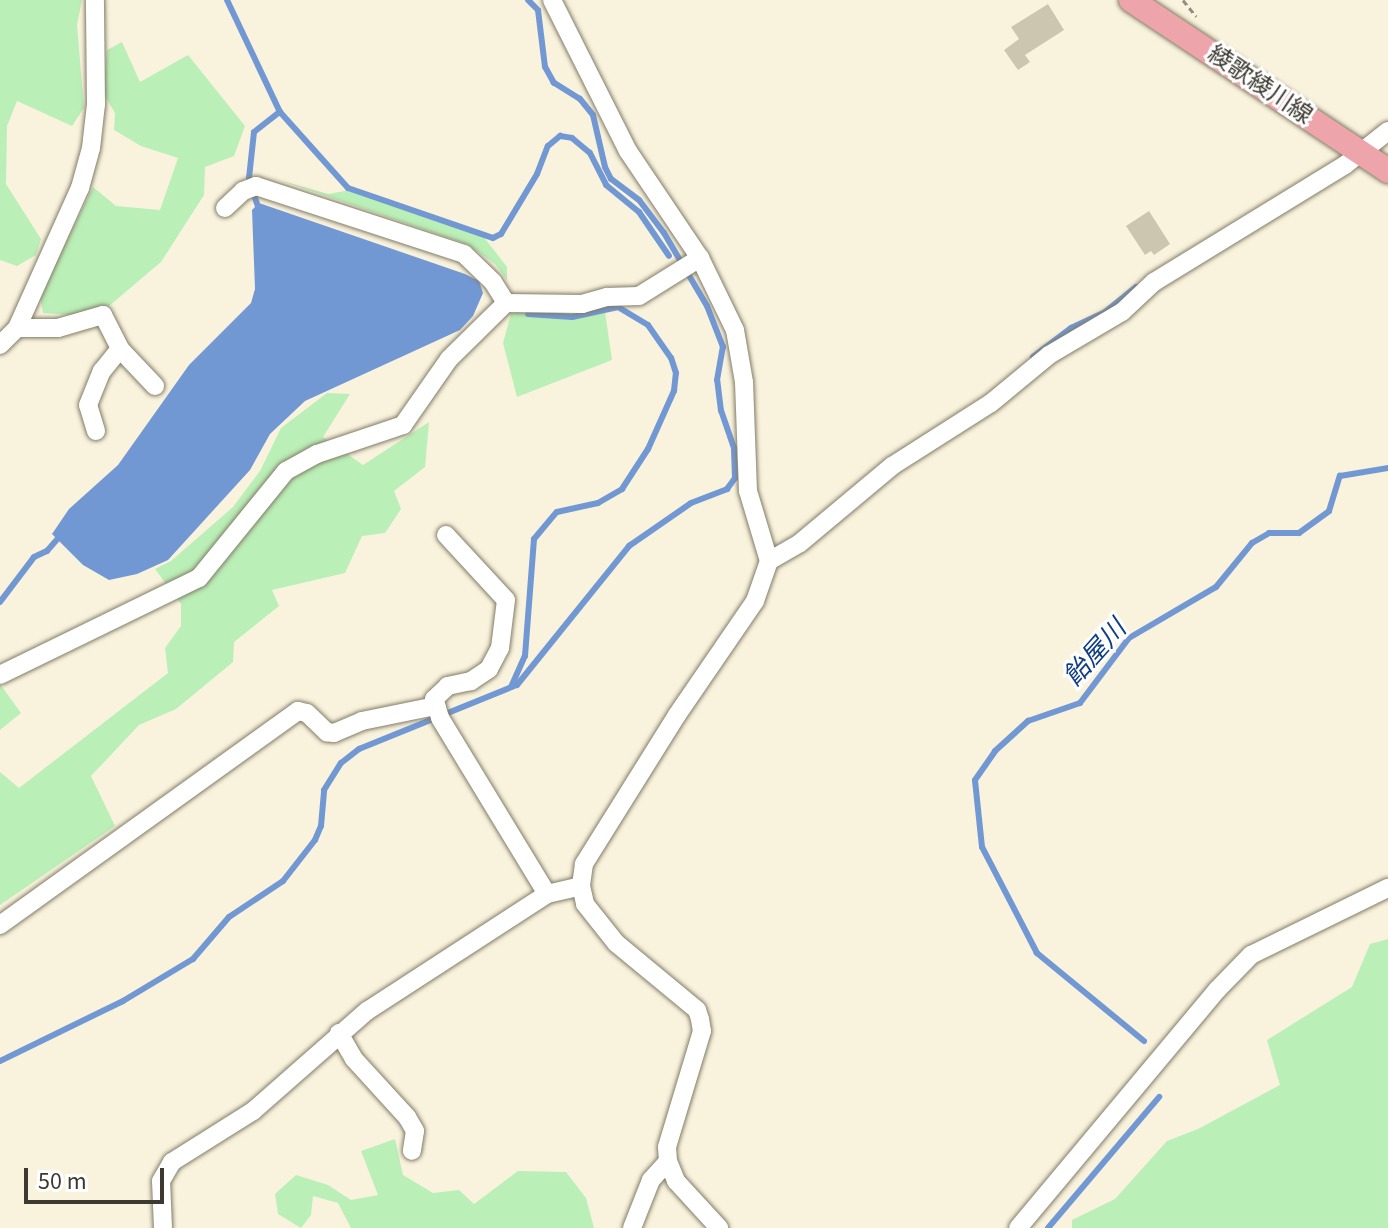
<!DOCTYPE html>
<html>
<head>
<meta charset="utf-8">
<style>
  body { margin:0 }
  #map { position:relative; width:1388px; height:1228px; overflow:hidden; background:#f9f3dd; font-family:"Source Sans 3","Noto Sans JP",sans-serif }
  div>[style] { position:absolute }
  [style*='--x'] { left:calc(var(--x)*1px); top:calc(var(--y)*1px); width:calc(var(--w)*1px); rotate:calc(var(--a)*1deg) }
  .green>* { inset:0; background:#baefb7 }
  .water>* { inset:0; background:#7298d4 }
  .stream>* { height:6px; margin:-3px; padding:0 3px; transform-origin:3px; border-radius:3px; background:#7298d4 }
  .building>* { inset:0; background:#ccc6b1 }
  .path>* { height:3px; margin-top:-1.5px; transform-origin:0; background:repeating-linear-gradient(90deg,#928e7f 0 6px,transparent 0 10px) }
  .roads { filter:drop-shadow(0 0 2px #827c68) drop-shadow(0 0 2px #827c68) }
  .minor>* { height:18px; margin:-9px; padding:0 9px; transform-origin:9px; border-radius:9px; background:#fff }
  .major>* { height:24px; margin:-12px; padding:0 12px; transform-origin:12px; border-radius:12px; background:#eda4aa }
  span { translate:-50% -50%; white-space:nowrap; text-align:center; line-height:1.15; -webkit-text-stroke:6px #fff; paint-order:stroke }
  .street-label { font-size:24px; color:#3b3930 }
  .water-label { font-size:26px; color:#0e3e85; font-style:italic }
  .scale { position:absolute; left:24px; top:1168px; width:140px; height:36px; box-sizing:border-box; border:4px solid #3b3930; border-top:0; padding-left:10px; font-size:24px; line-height:28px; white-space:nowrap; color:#3b3930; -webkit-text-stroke:6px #fff; paint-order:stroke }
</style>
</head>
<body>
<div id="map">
  <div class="green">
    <i style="clip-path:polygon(0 0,82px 0,77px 25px,84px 108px,72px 126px,17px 101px,7px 126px,6px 184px,41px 239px,36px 255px,17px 266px,0 260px)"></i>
    <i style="clip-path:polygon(122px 42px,140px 82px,188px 55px,245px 126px,234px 156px,205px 167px,204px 195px,161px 262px,109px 306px,73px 315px,43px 313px,40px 296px,93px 187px,116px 206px,160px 210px,178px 158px,141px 146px,114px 130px,115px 113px,103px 93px,107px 50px)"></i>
    <i style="clip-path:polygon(276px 179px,328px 194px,350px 190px,483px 236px,507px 267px,507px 280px,495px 264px,467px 244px)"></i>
    <i style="clip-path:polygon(604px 305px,612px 360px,517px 397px,503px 343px,511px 314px,525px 310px,574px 314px)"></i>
    <i style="clip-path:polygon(327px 393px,350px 394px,323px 437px,363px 465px,429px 422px,425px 467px,394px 491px,401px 509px,385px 533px,362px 536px,345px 573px,272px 590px,279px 606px,234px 642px,233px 662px,176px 709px,139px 725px,91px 776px,115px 826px,0 905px,0 772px,19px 788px,168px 673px,165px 648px,181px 626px,181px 604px,155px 569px,171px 561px,233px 507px,260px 471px,281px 428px)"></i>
    <i style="clip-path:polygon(0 684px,21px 713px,0 730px)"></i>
    <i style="clip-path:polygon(1388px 939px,1388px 1228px,1072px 1228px,1072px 1220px,1115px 1199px,1167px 1141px,1198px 1129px,1280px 1085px,1267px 1040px,1352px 987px,1370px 944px)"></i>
    <i style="clip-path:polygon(395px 1139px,403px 1175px,433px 1193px,459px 1190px,474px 1204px,518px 1171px,566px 1172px,586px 1198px,594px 1228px,351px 1228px,338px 1203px,313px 1196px,311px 1215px,301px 1228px,278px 1214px,275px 1194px,296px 1175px,328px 1185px,351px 1200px,378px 1195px,361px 1151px)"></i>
  </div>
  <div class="water">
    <i style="clip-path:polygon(259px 203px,465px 274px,479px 281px,483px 293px,473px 316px,460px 330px,305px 401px,270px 434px,250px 470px,168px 560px,137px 574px,109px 580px,83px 565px,52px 534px,69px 509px,118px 465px,189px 365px,251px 303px,255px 289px,252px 210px)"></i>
  </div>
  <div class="stream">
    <i style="--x:227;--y:0;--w:124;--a:64.7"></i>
    <i style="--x:280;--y:112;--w:102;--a:48.2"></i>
    <i style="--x:348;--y:188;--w:153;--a:19"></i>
    <i style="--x:493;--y:238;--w:9;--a:-27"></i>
    <i style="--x:501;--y:234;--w:70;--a:-59"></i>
    <i style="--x:537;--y:174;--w:30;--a:-69"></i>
    <i style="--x:548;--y:146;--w:16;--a:-40"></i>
    <i style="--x:560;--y:136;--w:12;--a:9"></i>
    <i style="--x:572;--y:138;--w:23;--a:40"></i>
    <i style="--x:590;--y:153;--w:36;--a:63"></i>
    <i style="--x:606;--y:185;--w:43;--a:39.3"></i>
    <i style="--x:639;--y:212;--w:53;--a:55.7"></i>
    <i style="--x:249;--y:178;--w:46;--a:-83.8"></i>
    <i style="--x:254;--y:132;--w:33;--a:-38"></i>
    <i style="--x:254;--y:195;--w:18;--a:71"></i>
    <i style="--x:1033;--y:357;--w:48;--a:-37.3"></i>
    <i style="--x:1071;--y:328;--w:38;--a:-25"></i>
    <i style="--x:1105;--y:312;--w:40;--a:-39"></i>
    <i style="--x:0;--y:602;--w:56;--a:-52.9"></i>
    <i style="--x:34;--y:557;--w:14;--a:-25"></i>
    <i style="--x:47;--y:551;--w:21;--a:-49"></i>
    <i style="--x:511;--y:687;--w:34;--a:-66"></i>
    <i style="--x:525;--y:656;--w:117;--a:-85.6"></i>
    <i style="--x:534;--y:539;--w:35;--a:-50"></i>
    <i style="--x:557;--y:512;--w:42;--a:-12.4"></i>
    <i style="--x:598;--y:503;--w:28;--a:-30"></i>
    <i style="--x:622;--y:489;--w:48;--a:-57"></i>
    <i style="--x:648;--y:449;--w:64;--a:-65.9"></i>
    <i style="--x:674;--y:391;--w:18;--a:-84"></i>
    <i style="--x:676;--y:373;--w:16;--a:-108"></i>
    <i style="--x:671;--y:358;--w:40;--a:-124.9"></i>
    <i style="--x:648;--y:325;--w:35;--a:-149"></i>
    <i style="--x:618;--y:307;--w:47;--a:167.7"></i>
    <i style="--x:572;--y:317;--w:44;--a:-176.1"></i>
    <i style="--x:1144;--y:1041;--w:139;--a:-140.6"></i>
    <i style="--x:1037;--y:953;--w:119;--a:-117.4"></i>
    <i style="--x:982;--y:847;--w:67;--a:-96"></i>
    <i style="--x:975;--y:780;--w:35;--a:-55"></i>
    <i style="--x:995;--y:751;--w:45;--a:-42.3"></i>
    <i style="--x:1028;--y:721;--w:55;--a:-19.1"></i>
    <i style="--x:1080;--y:703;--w:81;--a:-53"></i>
    <i style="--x:1129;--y:638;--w:101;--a:-30.4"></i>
    <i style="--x:1216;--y:587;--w:57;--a:-50.7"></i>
    <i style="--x:1252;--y:543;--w:20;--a:-30"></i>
    <i style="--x:1269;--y:533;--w:30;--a:0"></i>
    <i style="--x:1299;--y:533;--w:37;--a:-36"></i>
    <i style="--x:1329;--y:511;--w:37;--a:-73"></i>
    <i style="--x:1340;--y:476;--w:49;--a:-9.5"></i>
    <i style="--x:0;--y:1061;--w:137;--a:-26"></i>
    <i style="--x:123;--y:1001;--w:82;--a:-31"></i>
    <i style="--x:193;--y:959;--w:55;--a:-49.4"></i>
    <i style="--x:229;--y:917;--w:65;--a:-33.7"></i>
    <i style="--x:283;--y:881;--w:52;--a:-52"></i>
    <i style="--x:315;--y:840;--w:15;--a:-67"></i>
    <i style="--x:321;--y:826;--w:36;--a:-85"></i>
    <i style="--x:324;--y:790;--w:32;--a:-58"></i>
    <i style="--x:341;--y:763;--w:23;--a:-38"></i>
    <i style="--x:359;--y:749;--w:170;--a:-22.1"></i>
    <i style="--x:517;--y:685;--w:179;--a:-51.1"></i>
    <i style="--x:629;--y:546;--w:75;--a:-34.7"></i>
    <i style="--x:691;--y:503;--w:39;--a:-21"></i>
    <i style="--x:727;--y:489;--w:14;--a:-54"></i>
    <i style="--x:735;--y:478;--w:30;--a:-92"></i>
    <i style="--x:734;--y:448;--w:39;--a:-109"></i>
    <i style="--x:721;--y:411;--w:31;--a:-97"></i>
    <i style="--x:717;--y:380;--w:34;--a:-80"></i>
    <i style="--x:723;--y:347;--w:44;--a:-111.3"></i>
    <i style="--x:707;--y:306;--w:85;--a:-120.5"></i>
    <i style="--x:664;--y:233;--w:41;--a:-127.1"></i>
    <i style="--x:639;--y:200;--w:35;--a:-143"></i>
    <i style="--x:611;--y:179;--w:13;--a:-117"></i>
    <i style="--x:605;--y:167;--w:53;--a:-103"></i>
    <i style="--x:593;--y:115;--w:21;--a:-129"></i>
    <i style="--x:580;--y:99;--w:31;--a:-148"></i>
    <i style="--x:554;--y:83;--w:18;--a:-119"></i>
    <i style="--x:545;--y:67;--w:57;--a:-97"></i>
    <i style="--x:538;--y:10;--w:14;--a:-135"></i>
    <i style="--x:1048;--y:1228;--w:172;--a:-49.7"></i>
  </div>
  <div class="building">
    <i style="clip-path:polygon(1048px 4px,1064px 30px,1025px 55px,1030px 62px,1018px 70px,1004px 50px,1019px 39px,1011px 27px)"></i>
    <i style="clip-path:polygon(1149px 211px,1170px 244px,1154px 255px,1151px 251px,1145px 255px,1126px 226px)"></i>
  </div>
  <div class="path">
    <i style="--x:1183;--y:0;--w:21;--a:51"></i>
  </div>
  <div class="roads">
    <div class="minor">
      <i style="--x:552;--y:0;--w:169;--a:63.3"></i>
      <i style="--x:628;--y:151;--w:129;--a:56.1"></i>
      <i style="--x:700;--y:258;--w:80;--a:64.1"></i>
      <i style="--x:735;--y:330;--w:53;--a:80.2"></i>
      <i style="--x:744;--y:382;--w:109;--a:87.9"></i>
      <i style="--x:748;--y:491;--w:73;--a:73.3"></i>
      <i style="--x:769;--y:561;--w:42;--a:109.3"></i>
      <i style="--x:755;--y:601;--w:138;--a:124.4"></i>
      <i style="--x:677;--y:715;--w:176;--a:122"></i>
      <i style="--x:584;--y:864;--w:22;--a:98"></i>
      <i style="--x:581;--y:886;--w:18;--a:77"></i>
      <i style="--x:585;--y:904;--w:50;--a:51.5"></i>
      <i style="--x:616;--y:943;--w:105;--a:39.6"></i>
      <i style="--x:697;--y:1010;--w:9;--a:72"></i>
      <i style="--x:700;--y:1019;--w:12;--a:81"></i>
      <i style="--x:702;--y:1031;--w:121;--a:106.8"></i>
      <i style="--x:667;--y:1147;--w:14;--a:86"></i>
      <i style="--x:668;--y:1161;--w:22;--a:68"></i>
      <i style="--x:676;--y:1181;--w:64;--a:47.5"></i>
      <i style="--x:225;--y:208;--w:25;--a:-43"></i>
      <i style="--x:243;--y:191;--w:14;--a:-21"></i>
      <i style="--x:256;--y:186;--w:219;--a:18.1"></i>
      <i style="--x:464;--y:254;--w:40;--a:44"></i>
      <i style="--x:493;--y:282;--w:25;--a:58"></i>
      <i style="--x:17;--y:328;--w:41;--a:0"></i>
      <i style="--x:58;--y:328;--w:47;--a:-16.1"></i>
      <i style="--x:103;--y:315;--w:38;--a:63"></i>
      <i style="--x:120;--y:349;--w:51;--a:46.6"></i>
      <i style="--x:0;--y:345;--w:24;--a:-45"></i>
      <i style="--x:17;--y:328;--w:154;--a:-65.8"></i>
      <i style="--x:80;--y:188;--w:41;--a:-74.6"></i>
      <i style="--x:91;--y:148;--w:44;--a:-83.5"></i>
      <i style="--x:96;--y:104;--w:104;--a:-90.6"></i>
      <i style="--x:96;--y:431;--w:27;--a:-107"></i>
      <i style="--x:88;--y:405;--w:37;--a:-68"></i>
      <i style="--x:102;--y:371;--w:28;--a:-51"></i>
      <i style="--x:446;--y:535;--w:88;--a:47.3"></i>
      <i style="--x:506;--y:600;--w:48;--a:97.1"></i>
      <i style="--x:500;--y:648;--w:24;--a:118"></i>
      <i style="--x:489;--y:669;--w:22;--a:146"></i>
      <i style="--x:471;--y:681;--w:24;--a:168"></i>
      <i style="--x:448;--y:686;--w:19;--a:137"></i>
      <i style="--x:434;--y:699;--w:20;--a:72"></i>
      <i style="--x:440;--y:718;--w:206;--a:58.7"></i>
      <i style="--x:769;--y:561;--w:36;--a:-30"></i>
      <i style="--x:800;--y:543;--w:120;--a:-39.9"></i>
      <i style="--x:892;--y:466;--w:117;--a:-32.5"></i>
      <i style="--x:991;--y:403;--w:75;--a:-39.6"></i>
      <i style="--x:1049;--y:355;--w:85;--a:-30.5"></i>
      <i style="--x:1122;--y:312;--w:44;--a:-43.2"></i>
      <i style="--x:1154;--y:282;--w:224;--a:-31.5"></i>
      <i style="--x:1345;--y:165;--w:55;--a:-38.3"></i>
      <i style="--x:0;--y:675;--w:221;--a:-26"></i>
      <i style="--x:199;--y:578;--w:138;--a:-50.9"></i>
      <i style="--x:286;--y:471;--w:35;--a:-29"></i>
      <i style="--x:317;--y:454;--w:91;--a:-18.6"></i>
      <i style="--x:403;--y:425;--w:80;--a:-55.1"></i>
      <i style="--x:449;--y:359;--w:80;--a:-44.5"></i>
      <i style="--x:506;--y:303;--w:76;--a:0.8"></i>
      <i style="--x:582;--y:304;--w:26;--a:-16"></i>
      <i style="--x:607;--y:297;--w:32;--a:-2"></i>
      <i style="--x:639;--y:296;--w:72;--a:-31.9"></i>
      <i style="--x:0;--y:925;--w:367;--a:-35.7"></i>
      <i style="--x:298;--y:711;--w:9;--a:13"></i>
      <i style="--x:307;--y:713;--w:28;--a:44"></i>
      <i style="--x:327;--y:732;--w:7;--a:8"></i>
      <i style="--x:334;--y:733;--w:30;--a:-23"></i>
      <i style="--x:362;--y:721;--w:76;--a:-11.5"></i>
      <i style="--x:339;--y:1033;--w:30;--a:60"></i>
      <i style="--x:354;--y:1059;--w:79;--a:47.6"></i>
      <i style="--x:407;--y:1117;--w:16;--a:60"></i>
      <i style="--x:415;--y:1131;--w:20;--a:99"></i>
      <i style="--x:163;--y:1228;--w:47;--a:-92.4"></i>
      <i style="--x:161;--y:1181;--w:22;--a:-60"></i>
      <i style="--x:172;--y:1162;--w:96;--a:-32.2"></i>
      <i style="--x:253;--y:1111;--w:152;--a:-41.3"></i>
      <i style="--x:367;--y:1011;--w:215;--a:-33"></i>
      <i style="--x:547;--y:894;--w:35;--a:-13"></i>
      <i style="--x:632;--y:1228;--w:52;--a:-68.4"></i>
      <i style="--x:651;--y:1180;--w:25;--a:-48"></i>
      <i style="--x:1018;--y:1228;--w:310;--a:-50.1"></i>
      <i style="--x:1217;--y:990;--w:49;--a:-45.8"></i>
      <i style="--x:1251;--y:955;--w:153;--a:-26.1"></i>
    </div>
    <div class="major">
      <i style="--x:1131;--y:0;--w:309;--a:33.6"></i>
    </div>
  </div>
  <div class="street-label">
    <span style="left:1260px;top:85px;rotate:34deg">綾歌綾川線</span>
  </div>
  <div class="water-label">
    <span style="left:1095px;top:653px;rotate:-48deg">飴屋川</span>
  </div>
  <div class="scale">50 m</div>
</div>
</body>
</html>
